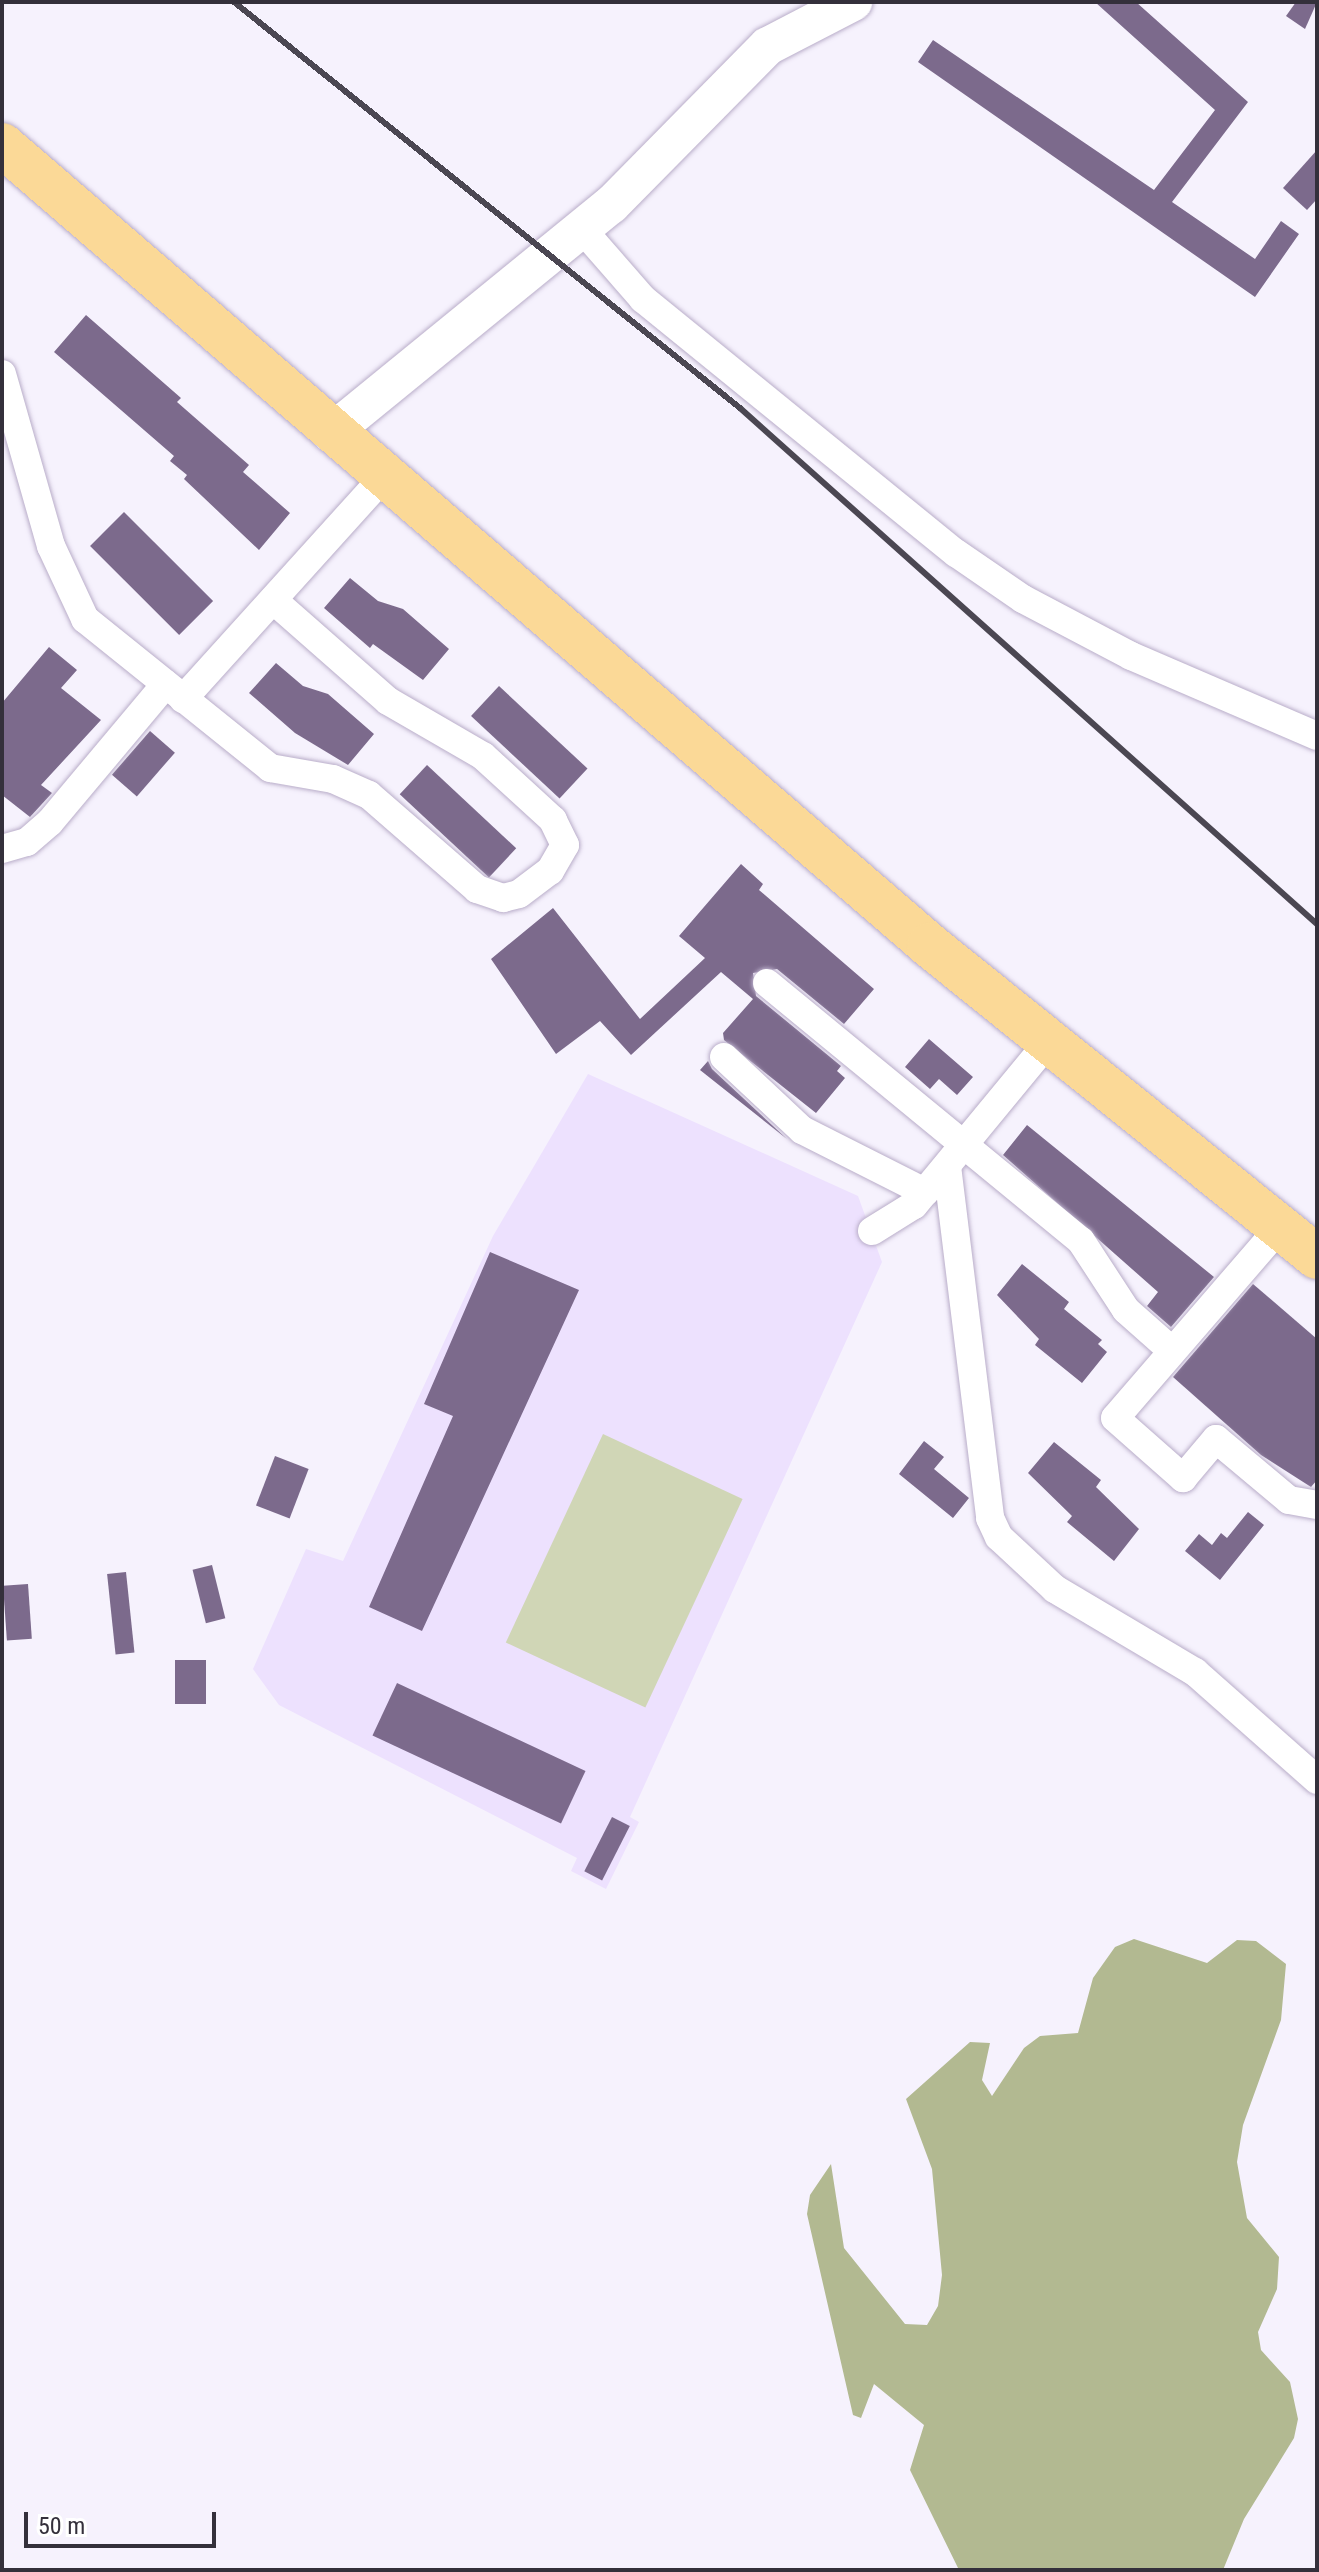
<!DOCTYPE html>
<html>
<head>
<meta charset="utf-8">
<style>
  body { margin:0 }
  #map { position:relative; width:1319px; height:2572px; overflow:hidden; background:#f6f2fd; font-family:"Roboto Condensed",sans-serif }
  div>[style] { position:absolute }
  [style*='--x'] { left:calc(var(--x)*1px); top:calc(var(--y)*1px); width:calc(var(--w)*1px); rotate:calc(var(--a)*1deg) }
  .built>* { inset:0; background:#ede1fe }
  .green>* { inset:0; background:#d0d6b6; transform-origin:0 0 }
  .forest>* { inset:0; background:#b2b991 }
  .building>* { inset:0; background:#7c6a8c; transform-origin:0 0 }
  .roads { filter:drop-shadow(0 0 2px #b9adc9) drop-shadow(0 0 2px #b9adc9) }
  .minor>* { height:28px; margin:-14px; padding:0 14px; transform-origin:14px; border-radius:14px; background:#fff }
  .secondary>* { height:38px; margin:-19px; padding:0 19px; transform-origin:19px; border-radius:19px; background:#fff }
  .primary>* { height:44px; margin:-22px; padding:0 22px; transform-origin:22px; border-radius:22px; background:#fbd997 }
  .rail>* { height:6px; margin:-3px; padding:0 3px; transform-origin:3px; border-radius:3px; background:#4b4752 }
  span { translate:-50% -50%; white-space:nowrap; text-align:center; line-height:1.15; -webkit-text-stroke:8px #fff; paint-order:stroke }
  .frame { position:absolute; inset:0; border:4px solid #34303b; pointer-events:none }
  .scale { position:absolute; left:24px; top:2512px; width:192px; height:36px; box-sizing:border-box; border:4px solid #34303b; border-top:0; padding-left:10px; font-size:24px; line-height:28px; white-space:nowrap; color:#34303b; -webkit-text-stroke:6px #fff; paint-order:stroke }
</style>
</head>
<body>
<div id="map">
  <div class="built">
    <i style="clip-path:polygon(588px 1074px,858px 1196px,882px 1262px,630px 1817px,639px 1822px,606px 1889px,571px 1871px,577px 1858px,279px 1705px,253px 1669px,306px 1549px,343px 1561px,493px 1236px)"></i>
  </div>
  <div class="green">
    <i style="left:603px;top:1434px;width:154px;height:230px;rotate:25deg"></i>
  </div>
  <div class="forest">
    <i style="clip-path:polygon(1134px 1939px,1207px 1963px,1237px 1940px,1256px 1941px,1286px 1964px,1281px 2020px,1243px 2125px,1237px 2162px,1247px 2218px,1279px 2257px,1277px 2289px,1258px 2332px,1261px 2350px,1290px 2382px,1298px 2419px,1294px 2438px,1244px 2519px,1223px 2570px,959px 2570px,910px 2470px,924px 2425px,874px 2384px,861px 2418px,853px 2415px,807px 2214px,810px 2195px,831px 2164px,844px 2248px,905px 2324px,927px 2325px,938px 2306px,942px 2275px,932px 2169px,906px 2099px,970px 2042px,990px 2043px,982px 2080px,992px 2096px,1024px 2048px,1040px 2036px,1078px 2033px,1093px 1978px,1115px 1947px)"></i>
  </div>
  <div class="building">
    <i style="clip-path:polygon(1095px 2px,1136px 2px,1248px 102px,1172px 202px,1255px 259px,1281px 221px,1299px 234px,1255px 297px,918px 62px,933px 40px,1154px 190px,1215px 110px)"></i>
    <i style="clip-path:polygon(1296px 2px,1317px 2px,1305px 29px,1286px 16px)"></i>
    <i style="clip-path:polygon(1317px 150px,1317px 199px,1307px 210px,1283px 188px)"></i>
    <i style="clip-path:polygon(86px 315px,181px 398px,177px 402px,249px 465px,243px 472px,290px 513px,259px 550px,184px 479px,187px 475px,170px 461px,174px 456px,54px 352px)"></i>
    <i style="left:124px;top:512px;width:126px;height:48px;rotate:45deg"></i>
    <i style="clip-path:polygon(350px 578px,378px 601px,403px 609px,449px 649px,423px 680px,373px 644px,370px 648px,324px 608px)"></i>
    <i style="clip-path:polygon(49px 647px,77px 670px,61px 688px,101px 720px,41px 785px,52px 793px,30px 817px,2px 795px,2px 703px)"></i>
    <i style="clip-path:polygon(276px 663px,303px 686px,328px 694px,374px 734px,348px 765px,295px 733px,249px 693px)"></i>
    <i style="left:499px;top:686px;width:121px;height:41px;rotate:43deg"></i>
    <i style="left:150px;top:731px;width:33px;height:58px;rotate:41deg"></i>
    <i style="left:427px;top:765px;width:122px;height:40px;rotate:43deg"></i>
    <i style="clip-path:polygon(741px 864px,763px 884px,759px 890px,874px 989px,844px 1024px,777px 969px,753px 973px,756px 996px,841px 1066px,837px 1071px,845px 1078px,816px 1113px,724px 1040px,723px 1033px,753px 999px,721px 972px,631px 1055px,600px 1021px,556px 1054px,491px 959px,553px 908px,640px 1019px,705px 958px,679px 936px)"></i>
    <i style="clip-path:polygon(929px 1039px,973px 1077px,957px 1095px,939px 1079px,930px 1089px,905px 1067px)"></i>
    <i style="clip-path:polygon(708px 1061px,712px 1069px,787px 1139px,700px 1070px)"></i>
    <i style="clip-path:polygon(1027px 1125px,1214px 1277px,1171px 1327px,1147px 1306px,1158px 1292px,1003px 1155px)"></i>
    <i style="clip-path:polygon(490px 1252px,579px 1290px,422px 1631px,369px 1607px,453px 1416px,424px 1404px)"></i>
    <i style="clip-path:polygon(1022px 1264px,1069px 1302px,1064px 1309px,1102px 1340px,1098px 1344px,1107px 1352px,1082px 1383px,1035px 1345px,1039px 1339px,997px 1295px)"></i>
    <i style="clip-path:polygon(1253px 1284px,1317px 1339px,1317px 1480px,1311px 1487px,1261px 1455px,1173px 1377px)"></i>
    <i style="clip-path:polygon(924px 1441px,944px 1457px,934px 1469px,969px 1498px,953px 1518px,899px 1474px)"></i>
    <i style="clip-path:polygon(1054px 1442px,1101px 1480px,1096px 1487px,1139px 1529px,1114px 1561px,1067px 1522px,1072px 1516px,1028px 1473px)"></i>
    <i style="left:275px;top:1456px;width:36px;height:53px;rotate:21deg"></i>
    <i style="clip-path:polygon(1248px 1512px,1264px 1525px,1220px 1580px,1185px 1551px,1199px 1534px,1212px 1545px,1221px 1533px,1227px 1538px)"></i>
    <i style="left:212px;top:1565px;width:55px;height:20px;rotate:76deg"></i>
    <i style="left:126px;top:1572px;width:81px;height:19px;rotate:84deg"></i>
    <i style="left:28px;top:1584px;width:55px;height:25px;rotate:86deg"></i>
    <i style="left:175px;top:1660px;width:31px;height:44px"></i>
    <i style="left:397px;top:1683px;width:208px;height:58px;rotate:25deg"></i>
    <i style="left:612px;top:1817px;width:20px;height:61px;rotate:27deg"></i>
  </div>
  <div class="roads">
    <div class="minor">
      <i style="--x:582;--y:229;--w:93;--a:48.9"></i>
      <i style="--x:643;--y:299;--w:403;--a:39.1"></i>
      <i style="--x:956;--y:553;--w:81;--a:34.5"></i>
      <i style="--x:1023;--y:599;--w:122;--a:27.8"></i>
      <i style="--x:1131;--y:656;--w:202;--a:23.3"></i>
      <i style="--x:2;--y:374;--w:179;--a:74.1"></i>
      <i style="--x:51;--y:546;--w:81;--a:65"></i>
      <i style="--x:85;--y:619;--w:238;--a:38.8"></i>
      <i style="--x:270;--y:768;--w:64;--a:9.9"></i>
      <i style="--x:333;--y:779;--w:39;--a:24"></i>
      <i style="--x:369;--y:795;--w:143;--a:41"></i>
      <i style="--x:477;--y:889;--w:28;--a:19"></i>
      <i style="--x:503;--y:898;--w:16;--a:-14"></i>
      <i style="--x:519;--y:894;--w:39;--a:-37"></i>
      <i style="--x:550;--y:871;--w:30;--a:-60"></i>
      <i style="--x:565;--y:845;--w:28;--a:-116"></i>
      <i style="--x:553;--y:820;--w:95;--a:-137.6"></i>
      <i style="--x:483;--y:756;--w:110;--a:-149.9"></i>
      <i style="--x:388;--y:701;--w:153;--a:-138.7"></i>
      <i style="--x:183;--y:699;--w:298;--a:-47.9"></i>
      <i style="--x:2;--y:849;--w:26;--a:-16"></i>
      <i style="--x:27;--y:842;--w:30;--a:-41"></i>
      <i style="--x:50;--y:822;--w:180;--a:-50"></i>
      <i style="--x:767;--y:983;--w:406;--a:39.4"></i>
      <i style="--x:1081;--y:1241;--w:82;--a:56.9"></i>
      <i style="--x:1126;--y:1310;--w:60;--a:41.6"></i>
      <i style="--x:724;--y:1057;--w:107;--a:43.1"></i>
      <i style="--x:802;--y:1130;--w:138;--a:26.8"></i>
      <i style="--x:947;--y:1166;--w:355;--a:83"></i>
      <i style="--x:990;--y:1518;--w:21;--a:65"></i>
      <i style="--x:999;--y:1537;--w:76;--a:42.9"></i>
      <i style="--x:1055;--y:1589;--w:163;--a:30.7"></i>
      <i style="--x:1195;--y:1672;--w:163;--a:41.5"></i>
      <i style="--x:1280;--y:1227;--w:252;--a:130.8"></i>
      <i style="--x:1115;--y:1418;--w:91;--a:41.4"></i>
      <i style="--x:1183;--y:1478;--w:51;--a:-49.8"></i>
      <i style="--x:1216;--y:1439;--w:95;--a:39.9"></i>
      <i style="--x:1289;--y:1500;--w:28;--a:10"></i>
      <i style="--x:872;--y:1231;--w:49;--a:-31.8"></i>
      <i style="--x:914;--y:1205;--w:212;--a:-50.5"></i>
    </div>
    <div class="secondary">
      <i style="--x:331;--y:433;--w:361;--a:-39.2"></i>
      <i style="--x:611;--y:205;--w:223;--a:-45.4"></i>
      <i style="--x:768;--y:46;--w:96;--a:-27.4"></i>
    </div>
    <div class="primary">
      <i style="--x:2;--y:145;--w:1224;--a:40.79"></i>
      <i style="--x:929;--y:945;--w:498;--a:38.8"></i>
    </div>
  </div>
  <div class="rail">
    <i style="--x:234;--y:2;--w:649;--a:38.74"></i>
    <i style="--x:740;--y:408;--w:774;--a:41.81"></i>
  </div>
  <div class="frame"></div>
  <div class="scale">50 m</div>
</div>
</body>
</html>
